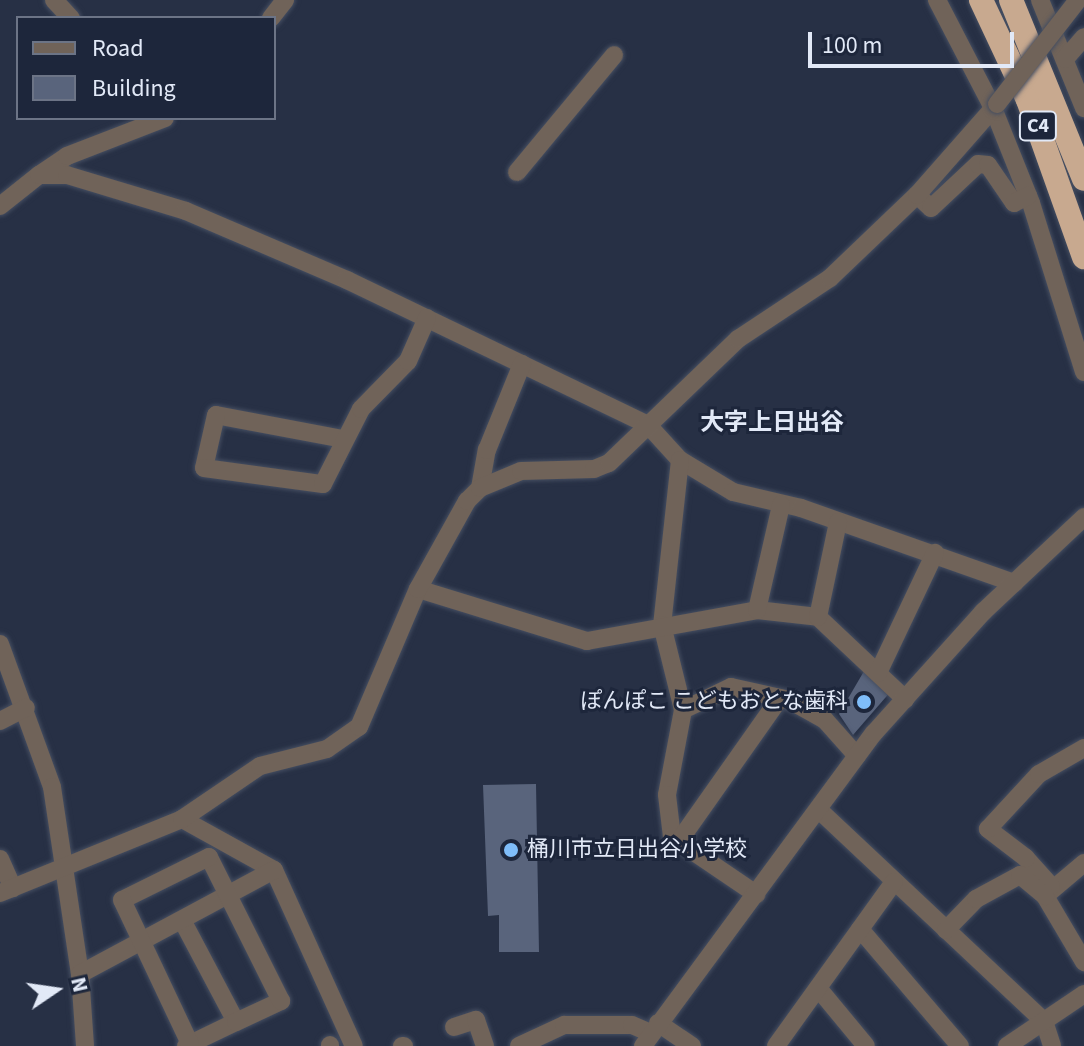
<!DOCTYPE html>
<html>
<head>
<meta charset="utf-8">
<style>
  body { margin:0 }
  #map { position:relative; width:1084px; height:1046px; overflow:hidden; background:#273045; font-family:"Source Sans 3","Noto Sans JP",sans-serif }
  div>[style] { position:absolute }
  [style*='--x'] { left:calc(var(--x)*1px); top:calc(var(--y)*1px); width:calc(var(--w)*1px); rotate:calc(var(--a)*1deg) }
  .building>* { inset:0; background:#59647c }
  .roads { filter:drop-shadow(0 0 2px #454e61) drop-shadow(0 0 2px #454e61) }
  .minor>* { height:18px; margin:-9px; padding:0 9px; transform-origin:9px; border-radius:9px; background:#706359 }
  .highway>* { height:24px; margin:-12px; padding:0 12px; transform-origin:12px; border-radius:12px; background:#c8a98f }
  .bridges { filter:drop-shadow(0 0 2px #454e61) drop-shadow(0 0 2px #454e61) }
  .minor-bridge>* { height:18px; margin:-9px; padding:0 9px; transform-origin:9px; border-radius:9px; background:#706359 }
  .dots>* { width:22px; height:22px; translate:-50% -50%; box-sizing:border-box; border:4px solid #1d263b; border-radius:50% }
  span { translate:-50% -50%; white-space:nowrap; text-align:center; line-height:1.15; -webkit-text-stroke:6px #1d263b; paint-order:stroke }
  .shield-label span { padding:2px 6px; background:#1d263b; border:2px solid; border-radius:6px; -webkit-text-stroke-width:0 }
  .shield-label { font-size:20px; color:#e2e9f7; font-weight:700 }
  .poi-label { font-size:22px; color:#e2e9f7 }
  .right { translate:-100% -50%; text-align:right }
  .left { translate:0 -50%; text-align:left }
  .neighbourhood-label { font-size:24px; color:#e2e9f7; font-weight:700 }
  .legend { position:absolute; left:16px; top:16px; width:260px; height:104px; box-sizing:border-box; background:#1d263b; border:2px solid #6c7486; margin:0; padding:10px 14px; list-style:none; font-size:24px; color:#e2e9f7 }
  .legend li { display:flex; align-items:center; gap:16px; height:40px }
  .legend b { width:40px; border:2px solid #6c7486 }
  .north { position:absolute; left:16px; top:950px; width:80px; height:80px; -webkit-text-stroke:6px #1d263b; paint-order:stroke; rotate:77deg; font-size:22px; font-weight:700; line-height:32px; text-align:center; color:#e2e9f7 }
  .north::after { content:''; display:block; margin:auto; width:28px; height:36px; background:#e2e9f7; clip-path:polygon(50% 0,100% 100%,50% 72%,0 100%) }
  .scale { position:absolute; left:808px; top:32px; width:206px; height:36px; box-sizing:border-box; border:4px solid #e2e9f7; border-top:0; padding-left:10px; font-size:24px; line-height:28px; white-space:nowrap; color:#e2e9f7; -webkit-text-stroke:6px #1d263b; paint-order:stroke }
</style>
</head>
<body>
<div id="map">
  <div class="building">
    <i style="clip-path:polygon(867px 666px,892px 690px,853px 735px,839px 714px)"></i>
    <i style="clip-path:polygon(536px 784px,539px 952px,499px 952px,499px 915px,488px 916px,483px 785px)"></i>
  </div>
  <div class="roads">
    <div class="minor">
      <i style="--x:54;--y:0;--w:25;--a:47"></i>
      <i style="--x:937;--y:0;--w:122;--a:62.6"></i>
      <i style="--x:993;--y:108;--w:102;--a:68.2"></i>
      <i style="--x:1031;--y:203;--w:177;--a:72.6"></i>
      <i style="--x:1040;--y:0;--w:117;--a:67.8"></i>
      <i style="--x:271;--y:18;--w:23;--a:-52"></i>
      <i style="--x:1065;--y:59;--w:29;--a:-49"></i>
      <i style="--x:517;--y:172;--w:152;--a:-50.3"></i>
      <i style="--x:39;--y:175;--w:34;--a:-34"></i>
      <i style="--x:67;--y:156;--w:105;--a:-21.2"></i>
      <i style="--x:917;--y:195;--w:19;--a:43"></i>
      <i style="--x:931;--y:208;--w:64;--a:-43.1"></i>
      <i style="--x:978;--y:164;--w:10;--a:6"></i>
      <i style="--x:988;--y:165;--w:46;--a:55.6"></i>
      <i style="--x:1014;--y:203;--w:16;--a:-27"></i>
      <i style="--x:0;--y:206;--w:50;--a:-38.5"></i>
      <i style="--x:39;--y:175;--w:28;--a:0"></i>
      <i style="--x:67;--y:175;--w:124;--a:16.8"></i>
      <i style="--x:186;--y:211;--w:175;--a:23.2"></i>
      <i style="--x:347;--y:280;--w:334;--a:25.7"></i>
      <i style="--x:648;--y:425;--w:47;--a:47.6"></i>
      <i style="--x:680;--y:460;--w:62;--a:31.1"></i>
      <i style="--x:733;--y:492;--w:70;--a:13.2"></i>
      <i style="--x:801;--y:508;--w:226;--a:19.4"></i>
      <i style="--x:343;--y:439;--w:129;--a:-169.3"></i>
      <i style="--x:216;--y:415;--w:54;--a:102.8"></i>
      <i style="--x:204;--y:468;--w:120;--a:7.7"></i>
      <i style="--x:323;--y:484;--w:84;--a:-63.1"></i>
      <i style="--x:361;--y:409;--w:67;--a:-45.6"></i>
      <i style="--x:408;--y:361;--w:47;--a:-66.2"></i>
      <i style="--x:680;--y:460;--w:166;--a:96.2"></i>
      <i style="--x:662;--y:625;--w:88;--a:76.1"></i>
      <i style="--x:683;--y:710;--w:86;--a:100.7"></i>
      <i style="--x:667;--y:795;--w:42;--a:83.2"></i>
      <i style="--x:672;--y:837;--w:102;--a:34.2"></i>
      <i style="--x:480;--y:488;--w:39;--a:-80"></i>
      <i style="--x:487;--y:450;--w:93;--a:-67.9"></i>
      <i style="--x:418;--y:589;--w:177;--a:17.1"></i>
      <i style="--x:587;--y:641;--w:173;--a:-10.3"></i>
      <i style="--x:757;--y:610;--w:61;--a:6.5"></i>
      <i style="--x:818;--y:617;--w:120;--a:43.3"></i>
      <i style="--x:757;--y:610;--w:108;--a:-77.1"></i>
      <i style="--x:818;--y:617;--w:97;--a:-78.1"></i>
      <i style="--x:0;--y:644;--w:152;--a:70"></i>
      <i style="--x:52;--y:787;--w:189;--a:81.5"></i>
      <i style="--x:80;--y:974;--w:72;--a:86"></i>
      <i style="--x:878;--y:673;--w:133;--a:-64.6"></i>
      <i style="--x:683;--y:710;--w:53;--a:-25.6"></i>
      <i style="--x:731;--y:687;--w:59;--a:12.6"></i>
      <i style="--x:789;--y:700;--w:41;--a:29.1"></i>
      <i style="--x:825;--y:720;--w:48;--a:48.4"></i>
      <i style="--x:0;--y:721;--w:29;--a:-27"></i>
      <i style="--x:819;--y:810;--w:308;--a:43.2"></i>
      <i style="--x:1044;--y:1021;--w:26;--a:72"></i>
      <i style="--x:182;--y:819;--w:105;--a:29"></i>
      <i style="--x:274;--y:870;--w:193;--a:65.6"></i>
      <i style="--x:679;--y:841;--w:175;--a:-54.8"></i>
      <i style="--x:0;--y:859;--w:32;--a:66"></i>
      <i style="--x:1084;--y:863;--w:51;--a:139.8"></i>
      <i style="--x:1045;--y:896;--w:77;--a:59.4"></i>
      <i style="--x:1051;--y:886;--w:38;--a:-132"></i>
      <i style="--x:1026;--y:858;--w:48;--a:-142.7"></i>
      <i style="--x:988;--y:829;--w:75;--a:-47.2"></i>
      <i style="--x:1039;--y:774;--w:52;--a:-30"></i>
      <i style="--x:0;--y:893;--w:196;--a:-22.1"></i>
      <i style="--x:182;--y:819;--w:94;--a:-34.2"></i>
      <i style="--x:260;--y:766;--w:69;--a:-14.2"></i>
      <i style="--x:327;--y:749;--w:39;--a:-35"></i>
      <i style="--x:359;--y:727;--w:150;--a:-66.9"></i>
      <i style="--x:418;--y:589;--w:101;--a:-60.9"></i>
      <i style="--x:467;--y:501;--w:18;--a:-45"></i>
      <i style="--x:480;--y:488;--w:44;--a:-22.5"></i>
      <i style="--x:521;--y:471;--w:73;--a:-1.6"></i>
      <i style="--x:594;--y:469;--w:16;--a:-22"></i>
      <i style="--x:609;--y:463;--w:179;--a:-43.9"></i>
      <i style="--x:738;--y:339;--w:110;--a:-33.5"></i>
      <i style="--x:830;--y:278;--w:120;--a:-43.7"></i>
      <i style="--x:917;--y:195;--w:121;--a:-48.7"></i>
      <i style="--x:182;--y:920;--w:115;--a:62.1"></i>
      <i style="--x:860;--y:929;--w:154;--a:49.5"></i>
      <i style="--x:946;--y:930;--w:43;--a:-45.9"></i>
      <i style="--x:976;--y:899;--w:50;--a:-28.6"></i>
      <i style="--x:1020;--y:875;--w:33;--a:40"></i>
      <i style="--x:80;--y:974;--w:220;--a:-28.2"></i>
      <i style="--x:818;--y:988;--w:75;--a:50.4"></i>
      <i style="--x:658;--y:1023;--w:41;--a:34.1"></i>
      <i style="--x:454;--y:1027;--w:23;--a:-18"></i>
      <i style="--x:476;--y:1020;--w:28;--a:71"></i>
      <i style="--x:330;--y:1045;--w:1;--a:90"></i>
      <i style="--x:186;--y:1046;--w:4;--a:-27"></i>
      <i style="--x:190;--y:1044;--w:51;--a:-25.6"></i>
      <i style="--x:236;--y:1022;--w:50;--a:-25"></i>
      <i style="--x:281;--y:1001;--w:161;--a:-116.6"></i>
      <i style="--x:209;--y:857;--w:97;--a:153.7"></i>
      <i style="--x:122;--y:900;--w:159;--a:64.7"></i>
      <i style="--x:402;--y:1046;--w:2;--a:0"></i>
      <i style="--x:519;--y:1046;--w:50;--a:-25"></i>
      <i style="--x:564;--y:1025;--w:68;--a:0"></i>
      <i style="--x:632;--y:1025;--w:21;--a:23"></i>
      <i style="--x:643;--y:1046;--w:389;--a:-53.6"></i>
      <i style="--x:874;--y:733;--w:163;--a:-48"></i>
      <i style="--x:983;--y:612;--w:139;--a:-43.2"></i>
      <i style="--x:776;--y:1046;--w:202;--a:-54.3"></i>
      <i style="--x:1007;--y:1046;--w:93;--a:-34"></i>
    </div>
    <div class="highway">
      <i style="--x:981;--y:0;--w:110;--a:64.8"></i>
      <i style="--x:1028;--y:100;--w:167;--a:70.4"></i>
      <i style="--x:1011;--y:0;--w:193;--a:67.8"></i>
    </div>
  </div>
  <div class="bridges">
    <div class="minor-bridge">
      <i style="--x:997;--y:104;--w:132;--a:-52.1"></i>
    </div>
  </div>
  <div class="dots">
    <i style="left:864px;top:702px;background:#7fbdf9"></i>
    <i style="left:511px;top:850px;background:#7fbdf9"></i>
  </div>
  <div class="shield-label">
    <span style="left:1038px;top:126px">C4</span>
  </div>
  <div class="poi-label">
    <span class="right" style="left:848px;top:702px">ぽんぽこ こどもおとな歯科</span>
    <span class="left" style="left:527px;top:850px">桶川市立日出谷小学校</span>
  </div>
  <div class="neighbourhood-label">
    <span style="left:772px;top:423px">大字上日出谷</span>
  </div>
  <ul class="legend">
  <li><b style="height:10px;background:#706359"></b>Road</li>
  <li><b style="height:22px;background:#59647c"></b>Building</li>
  </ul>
  <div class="north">N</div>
  <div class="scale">100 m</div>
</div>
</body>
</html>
